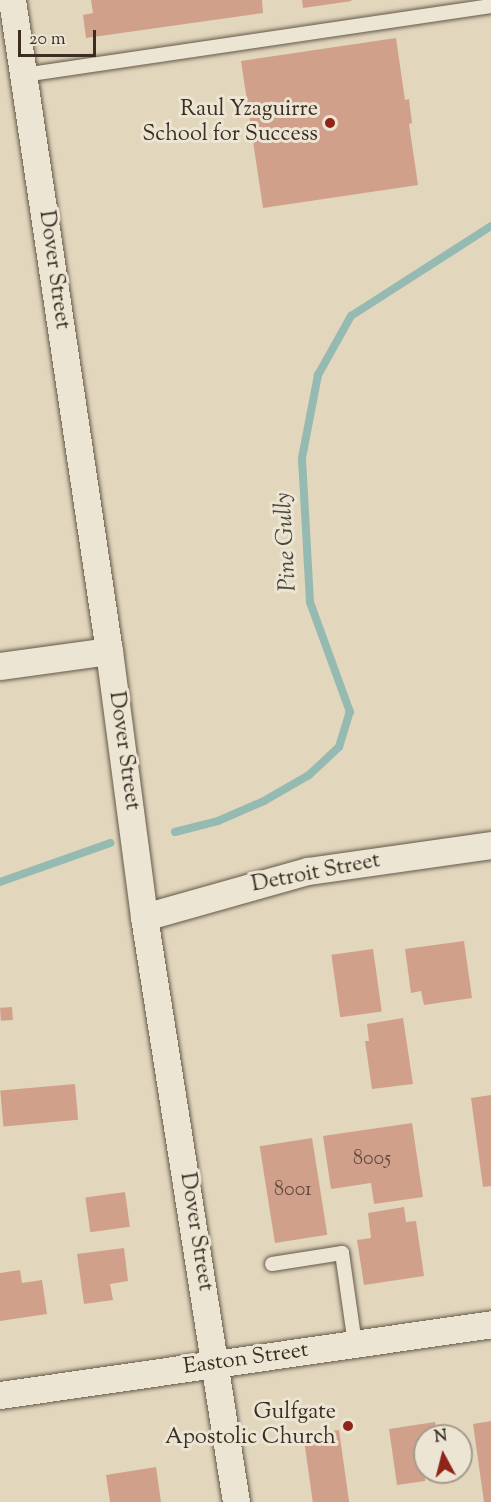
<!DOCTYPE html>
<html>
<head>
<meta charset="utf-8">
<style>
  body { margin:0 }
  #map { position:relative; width:491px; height:1502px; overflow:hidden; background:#e2d7bd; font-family:"Sorts Mill Goudy",serif }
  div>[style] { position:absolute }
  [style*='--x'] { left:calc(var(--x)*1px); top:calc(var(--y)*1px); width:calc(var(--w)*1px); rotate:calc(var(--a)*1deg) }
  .stream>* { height:8px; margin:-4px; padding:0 4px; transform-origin:4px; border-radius:4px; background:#95bab2 }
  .building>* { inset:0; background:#d1a08b; transform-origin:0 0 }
  .roads { filter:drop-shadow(0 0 2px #655849) drop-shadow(0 0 2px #655849) }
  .service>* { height:14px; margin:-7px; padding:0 7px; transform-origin:7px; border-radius:7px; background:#ece5d4 }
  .minor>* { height:27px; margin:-13.5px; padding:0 13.5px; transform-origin:13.5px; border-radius:13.5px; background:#ece5d4 }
  .dots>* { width:16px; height:16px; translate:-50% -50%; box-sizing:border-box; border:3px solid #ece5d4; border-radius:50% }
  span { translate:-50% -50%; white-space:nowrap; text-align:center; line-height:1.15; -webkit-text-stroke:6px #ece5d4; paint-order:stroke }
  .number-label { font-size:20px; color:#604a3c }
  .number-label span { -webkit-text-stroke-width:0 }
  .poi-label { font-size:22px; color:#3b2d22 }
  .right { translate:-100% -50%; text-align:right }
  .street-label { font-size:22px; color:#3b2d22 }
  .water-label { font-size:24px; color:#4d493f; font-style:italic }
  .north { position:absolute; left:413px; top:1424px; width:60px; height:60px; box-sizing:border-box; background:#ece5d4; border:2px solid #a59b8d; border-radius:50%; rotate:353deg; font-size:16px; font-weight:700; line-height:24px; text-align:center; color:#3b2d22 }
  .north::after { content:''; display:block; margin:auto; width:21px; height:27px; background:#8f2418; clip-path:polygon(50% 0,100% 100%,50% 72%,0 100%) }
  .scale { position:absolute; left:18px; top:30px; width:78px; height:27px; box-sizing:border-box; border:3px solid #3b2d22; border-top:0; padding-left:8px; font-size:18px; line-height:21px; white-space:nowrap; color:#3b2d22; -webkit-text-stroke:4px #ece5d4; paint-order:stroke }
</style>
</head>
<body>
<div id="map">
  <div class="stream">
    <i style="--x:175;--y:832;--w:44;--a:-14.3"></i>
    <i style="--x:218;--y:821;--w:50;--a:-23.5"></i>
    <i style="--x:264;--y:801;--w:52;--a:-30"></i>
    <i style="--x:309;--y:775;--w:41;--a:-43"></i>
    <i style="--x:339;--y:747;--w:37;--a:-73"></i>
    <i style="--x:350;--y:712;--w:117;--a:-110"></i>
    <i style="--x:310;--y:602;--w:144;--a:-93.2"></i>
    <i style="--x:302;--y:458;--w:85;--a:-79.1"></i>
    <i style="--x:318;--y:375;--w:68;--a:-60.8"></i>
    <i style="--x:351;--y:316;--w:166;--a:-32.7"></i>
    <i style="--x:0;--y:882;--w:117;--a:-19.5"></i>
  </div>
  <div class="building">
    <i style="clip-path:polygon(91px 0,262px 0,263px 13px,86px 38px,83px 15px,93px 13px)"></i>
    <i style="clip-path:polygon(302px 0,351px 0,352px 1px,303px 8px)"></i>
    <i style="clip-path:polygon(396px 38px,405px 100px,409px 99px,412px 123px,409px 124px,418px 185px,263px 208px,241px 61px)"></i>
    <i style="clip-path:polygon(464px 941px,472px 998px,424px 1005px,421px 991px,411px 993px,405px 949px)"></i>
    <i style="left:373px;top:949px;width:63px;height:42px;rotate:82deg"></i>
    <i style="left:12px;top:1007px;width:13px;height:12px;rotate:86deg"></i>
    <i style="clip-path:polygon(403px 1018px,413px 1084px,372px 1089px,365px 1041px,369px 1041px,367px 1024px)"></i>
    <i style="left:75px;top:1084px;width:36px;height:75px;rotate:85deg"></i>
    <i style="clip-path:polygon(491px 1095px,491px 1186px,483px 1187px,471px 1098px)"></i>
    <i style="clip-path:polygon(412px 1123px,423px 1197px,374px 1204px,371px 1183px,331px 1189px,323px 1136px)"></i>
    <i style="left:312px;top:1138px;width:98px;height:53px;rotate:81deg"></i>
    <i style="left:125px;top:1192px;width:35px;height:40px;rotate:82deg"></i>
    <i style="clip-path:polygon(404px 1207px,406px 1222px,416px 1221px,424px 1276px,364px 1285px,357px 1240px,371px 1238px,368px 1213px)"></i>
    <i style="clip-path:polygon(124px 1248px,128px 1281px,110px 1284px,113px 1300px,84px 1304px,77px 1254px)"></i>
    <i style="clip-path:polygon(20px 1270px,22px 1283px,42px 1280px,47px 1314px,0 1321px,0 1273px)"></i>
    <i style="clip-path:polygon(491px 1421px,491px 1502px,484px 1502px,473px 1424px)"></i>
    <i style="clip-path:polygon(435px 1422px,437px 1436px,425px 1436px,425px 1481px,397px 1485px,389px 1429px)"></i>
    <i style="left:339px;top:1430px;width:73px;height:36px;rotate:82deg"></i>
    <i style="clip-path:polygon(156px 1467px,161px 1502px,110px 1502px,106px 1475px)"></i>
  </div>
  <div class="roads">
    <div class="service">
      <i style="--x:24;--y:75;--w:472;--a:-8.4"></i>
      <i style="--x:272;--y:1264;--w:71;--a:-8.9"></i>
      <i style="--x:342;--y:1253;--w:92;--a:81.9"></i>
    </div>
    <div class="minor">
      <i style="--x:12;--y:0;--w:658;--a:81.53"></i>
      <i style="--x:109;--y:651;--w:268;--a:82.5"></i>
      <i style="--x:144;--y:917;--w:592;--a:81.06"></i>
      <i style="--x:0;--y:666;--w:110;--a:-7.8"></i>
      <i style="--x:144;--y:917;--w:170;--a:-15.7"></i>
      <i style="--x:308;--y:871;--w:185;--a:-8.1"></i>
      <i style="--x:0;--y:1395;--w:496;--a:-8.2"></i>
    </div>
  </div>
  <div class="dots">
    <i style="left:330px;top:123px;background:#8f2418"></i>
    <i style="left:348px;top:1426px;background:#8f2418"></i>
  </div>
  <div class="number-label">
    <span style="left:372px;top:1159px">8005</span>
    <span style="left:293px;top:1190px">8001</span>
  </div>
  <div class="poi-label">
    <span class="right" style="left:318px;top:123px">Raul Yzaguirre<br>School for Success</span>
    <span class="right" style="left:336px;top:1426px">Gulfgate<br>Apostolic Church</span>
  </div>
  <div class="street-label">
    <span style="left:53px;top:270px;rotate:82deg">Dover Street</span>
    <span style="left:123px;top:751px;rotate:82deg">Dover Street</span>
    <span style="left:316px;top:874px;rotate:-11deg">Detroit Street</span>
    <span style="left:195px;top:1232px;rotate:81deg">Dover Street</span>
    <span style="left:246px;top:1360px;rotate:-8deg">Easton Street</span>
  </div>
  <div class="water-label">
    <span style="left:287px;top:542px;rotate:-93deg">Pine Gully</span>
  </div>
  <div class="north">N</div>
  <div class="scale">20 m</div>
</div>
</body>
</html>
